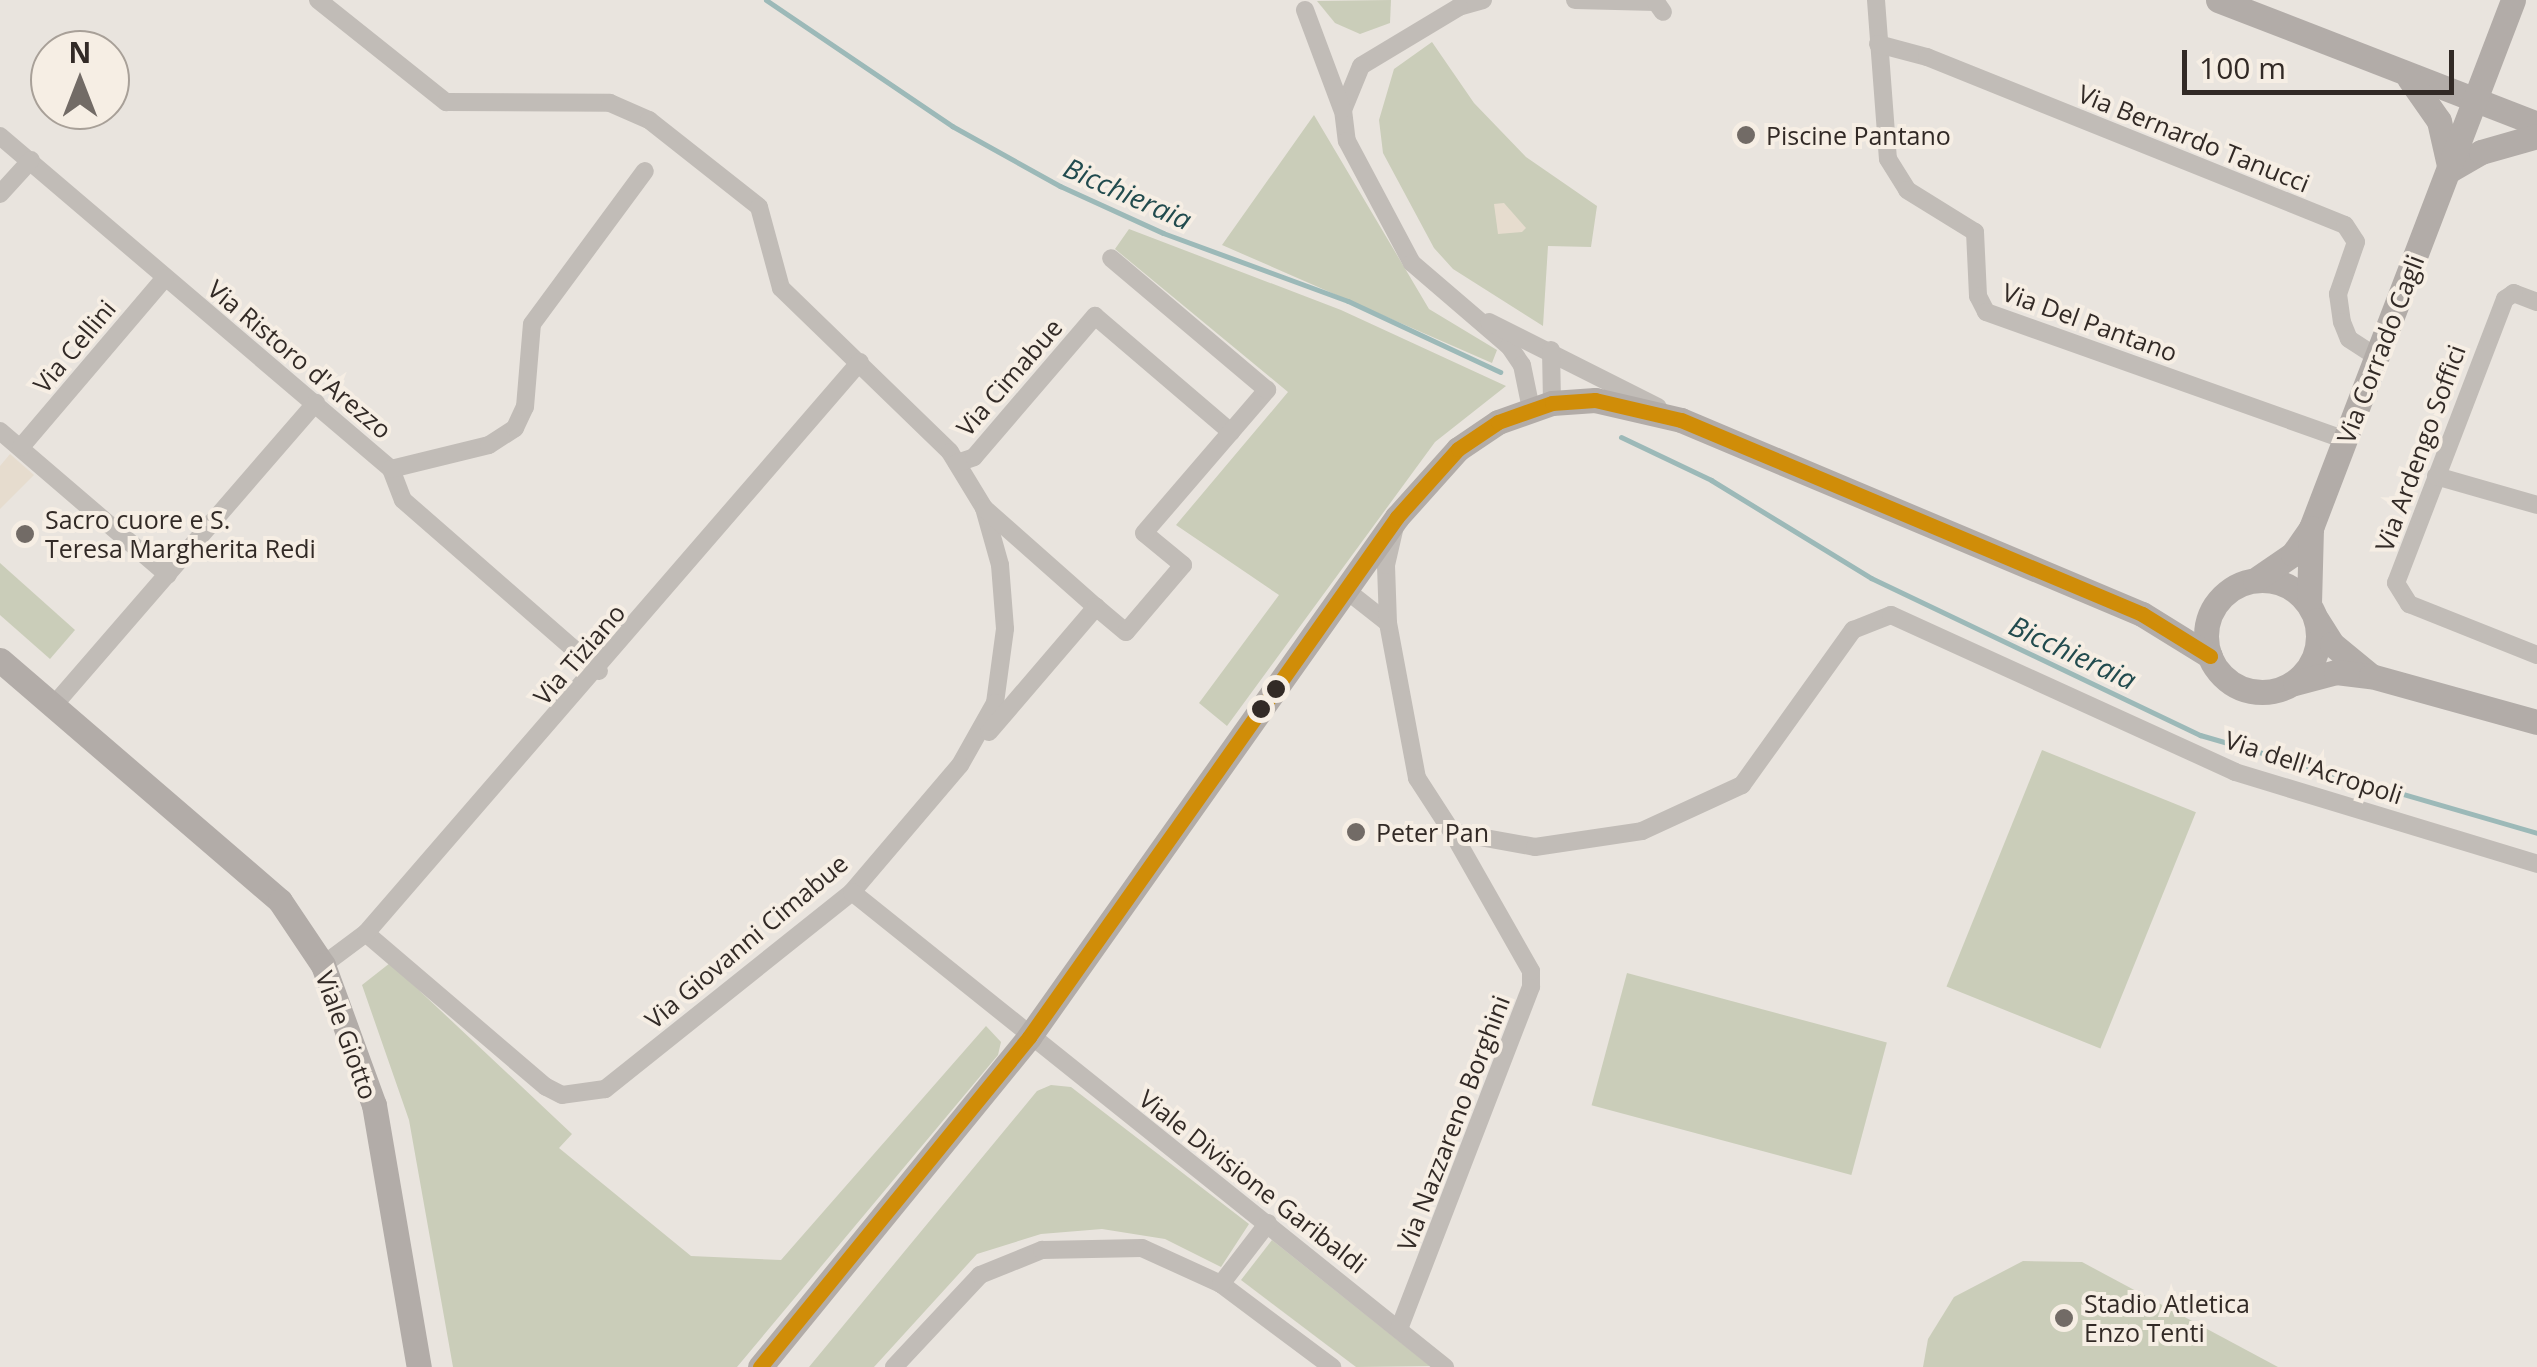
<!DOCTYPE html>
<html>
<head>
<meta charset="utf-8">
<style>
  body { margin:0 }
  #map { position:relative; width:2537px; height:1367px; overflow:hidden; background:#e9e4de; font-family:"Open Sans",sans-serif }
  div>[style] { position:absolute }
  [style*='--x'] { left:calc(var(--x)*1px); top:calc(var(--y)*1px); width:calc(var(--w)*1px); rotate:calc(var(--a)*1deg) }
  .green>* { inset:0; background:#cacdb9; transform-origin:0 0 }
  .plaza>* { inset:0; background:#e6dcce }
  .stream>* { height:5px; margin:-2.5px; padding:0 2.5px; transform-origin:2.5px; border-radius:2.5px; background:#9cb9b8 }
  .street>* { height:18px; margin:-9px; padding:0 9px; transform-origin:9px; border-radius:9px; background:#c1bcb7 }
  .secondary>* { height:25px; margin:-12.5px; padding:0 12.5px; transform-origin:12.5px; border-radius:12.5px; background:#b2aca8 }
  .secondary>.ring { margin:-12.5px; padding:0; box-sizing:content-box; background:none; border:25px solid #b2aca8; border-radius:50% }
  .bus-1>* { height:15px; margin:-7.5px; padding:0 7.5px; transform-origin:7.5px; border-radius:7.5px; background:#d08d08 }
  .dots>* { width:28px; height:28px; translate:-50% -50%; box-sizing:border-box; border:5px solid #f6eee4; border-radius:50% }
  span { translate:-50% -50%; white-space:nowrap; text-align:center; line-height:1.15; -webkit-text-stroke:8px #f6eee4; paint-order:stroke }
  .poi-label { font-size:25px; color:#322a26 }
  .left { translate:0 -50%; text-align:left }
  .street-label { font-size:25px; color:#322a26 }
  .water-label { font-size:28px; color:#214b4e; font-style:italic }
  .north { position:absolute; left:30px; top:30px; width:100px; height:100px; box-sizing:border-box; background:#f6eee4; border:2px solid #a8a098; border-radius:50%; rotate:0deg; font-size:28px; font-weight:700; line-height:40px; text-align:center; color:#322a26 }
  .north::after { content:''; display:block; margin:auto; width:35px; height:45px; background:#726b66; clip-path:polygon(50% 0,100% 100%,50% 72%,0 100%) }
  .scale { position:absolute; left:2182px; top:50px; width:272px; height:45px; box-sizing:border-box; border:5px solid #322a26; border-top:0; padding-left:12px; font-size:30px; line-height:35px; white-space:nowrap; color:#322a26; -webkit-text-stroke:8px #f6eee4; paint-order:stroke }
</style>
</head>
<body>
<div id="map">
  <div class="green">
    <i style="clip-path:polygon(1391px 0,1390px 23px,1360px 34px,1335px 23px,1317px 1px)"></i>
    <i style="clip-path:polygon(1432px 42px,1474px 103px,1526px 157px,1597px 206px,1591px 247px,1548px 246px,1543px 326px,1453px 269px,1434px 248px,1383px 153px,1379px 120px,1394px 69px)"></i>
    <i style="clip-path:polygon(1314px 115px,1429px 309px,1497px 350px,1492px 363px,1222px 245px)"></i>
    <i style="clip-path:polygon(1129px 229px,1341px 310px,1506px 386px,1435px 442px,1227px 726px,1199px 703px,1279px 595px,1176px 525px,1288px 392px,1115px 249px)"></i>
    <i style="clip-path:polygon(0 563px,75px 630px,50px 659px,0 615px)"></i>
    <i style="left:2042px;top:750px;width:166px;height:255px;rotate:22deg"></i>
    <i style="clip-path:polygon(390px 963px,572px 1134px,559px 1148px,691px 1256px,781px 1260px,986px 1026px,1001px 1042px,998px 1055px,737px 1367px,453px 1367px,409px 1120px,362px 985px)"></i>
    <i style="left:1627px;top:973px;width:269px;height:137px;rotate:15deg"></i>
    <i style="clip-path:polygon(1051px 1085px,1071px 1087px,1249px 1224px,1221px 1267px,1165px 1239px,1102px 1229px,1041px 1234px,977px 1254px,874px 1367px,809px 1367px,1037px 1091px)"></i>
    <i style="clip-path:polygon(1272px 1240px,1430px 1366px,1356px 1367px,1241px 1280px)"></i>
    <i style="clip-path:polygon(2023px 1261px,2082px 1262px,2278px 1367px,1923px 1367px,1928px 1339px,1954px 1297px)"></i>
  </div>
  <div class="plaza">
    <i style="clip-path:polygon(1504px 203px,1526px 228px,1522px 232px,1498px 234px,1494px 204px)"></i>
    <i style="clip-path:polygon(10px 454px,34px 475px,0 509px,0 466px)"></i>
  </div>
  <div class="stream">
    <i style="--x:766;--y:0;--w:225;--a:34.1"></i>
    <i style="--x:952;--y:126;--w:124;--a:29.1"></i>
    <i style="--x:1060;--y:186;--w:113;--a:24.5"></i>
    <i style="--x:1163;--y:233;--w:197;--a:20.2"></i>
    <i style="--x:1348;--y:301;--w:168;--a:25"></i>
    <i style="--x:1621;--y:437;--w:100;--a:25.5"></i>
    <i style="--x:1711;--y:480;--w:188;--a:31.5"></i>
    <i style="--x:1871;--y:578;--w:365;--a:25.5"></i>
    <i style="--x:2200;--y:735;--w:351;--a:16.2"></i>
  </div>
  <div class="street">
    <i style="--x:318;--y:0;--w:164;--a:38.6"></i>
    <i style="--x:446;--y:102;--w:164;--a:0.3"></i>
    <i style="--x:610;--y:103;--w:43;--a:23.6"></i>
    <i style="--x:649;--y:120;--w:140;--a:38.3"></i>
    <i style="--x:759;--y:207;--w:84;--a:74.8"></i>
    <i style="--x:781;--y:288;--w:235;--a:44.1"></i>
    <i style="--x:950;--y:452;--w:66;--a:58.7"></i>
    <i style="--x:984;--y:508;--w:59;--a:74.3"></i>
    <i style="--x:1000;--y:565;--w:64;--a:85.5"></i>
    <i style="--x:1005;--y:629;--w:75;--a:97.7"></i>
    <i style="--x:995;--y:703;--w:71;--a:119.4"></i>
    <i style="--x:960;--y:765;--w:167;--a:130.4"></i>
    <i style="--x:852;--y:892;--w:316;--a:141.4"></i>
    <i style="--x:605;--y:1089;--w:43;--a:172.1"></i>
    <i style="--x:562;--y:1095;--w:18;--a:-153"></i>
    <i style="--x:546;--y:1087;--w:237;--a:-139.5"></i>
    <i style="--x:1483;--y:0;--w:25;--a:164"></i>
    <i style="--x:1459;--y:7;--w:114;--a:149"></i>
    <i style="--x:1361;--y:66;--w:48;--a:112.2"></i>
    <i style="--x:1343;--y:110;--w:31;--a:83"></i>
    <i style="--x:1347;--y:141;--w:138;--a:62"></i>
    <i style="--x:1412;--y:263;--w:128;--a:40.6"></i>
    <i style="--x:1509;--y:346;--w:23;--a:56"></i>
    <i style="--x:1522;--y:365;--w:45;--a:78.4"></i>
    <i style="--x:1575;--y:0;--w:81;--a:1.4"></i>
    <i style="--x:1656;--y:2;--w:12;--a:55"></i>
    <i style="--x:1876;--y:0;--w:159;--a:85.7"></i>
    <i style="--x:1888;--y:159;--w:36;--a:58"></i>
    <i style="--x:1907;--y:190;--w:80;--a:31.7"></i>
    <i style="--x:1975;--y:232;--w:64;--a:87.3"></i>
    <i style="--x:1978;--y:296;--w:18;--a:63"></i>
    <i style="--x:1986;--y:312;--w:381;--a:19.6"></i>
    <i style="--x:1305;--y:10;--w:106;--a:69.5"></i>
    <i style="--x:1878;--y:44;--w:51;--a:14.9"></i>
    <i style="--x:1927;--y:57;--w:450;--a:21.9"></i>
    <i style="--x:2345;--y:225;--w:20;--a:57"></i>
    <i style="--x:2356;--y:242;--w:55;--a:109.1"></i>
    <i style="--x:2338;--y:294;--w:28;--a:82"></i>
    <i style="--x:2342;--y:322;--w:18;--a:68"></i>
    <i style="--x:2349;--y:339;--w:33;--a:33"></i>
    <i style="--x:0;--y:136;--w:514;--a:40.42"></i>
    <i style="--x:391;--y:469;--w:33;--a:69"></i>
    <i style="--x:403;--y:500;--w:260;--a:41.1"></i>
    <i style="--x:0;--y:194;--w:46;--a:-47.6"></i>
    <i style="--x:2537;--y:302;--w:25;--a:-159"></i>
    <i style="--x:2514;--y:293;--w:11;--a:146"></i>
    <i style="--x:2505;--y:299;--w:304;--a:111"></i>
    <i style="--x:2396;--y:583;--w:25;--a:58"></i>
    <i style="--x:2409;--y:604;--w:138;--a:21.7"></i>
    <i style="--x:1489;--y:322;--w:189;--a:26.7"></i>
    <i style="--x:1551;--y:350;--w:53;--a:88.9"></i>
    <i style="--x:0;--y:431;--w:221;--a:40.6"></i>
    <i style="--x:21;--y:447;--w:222;--a:-49.6"></i>
    <i style="--x:957;--y:463;--w:18;--a:-19"></i>
    <i style="--x:974;--y:457;--w:186;--a:-49.4"></i>
    <i style="--x:1095;--y:316;--w:179;--a:40.5"></i>
    <i style="--x:391;--y:469;--w:101;--a:-13.8"></i>
    <i style="--x:489;--y:445;--w:31;--a:-33"></i>
    <i style="--x:515;--y:428;--w:23;--a:-65"></i>
    <i style="--x:525;--y:407;--w:83;--a:-85.2"></i>
    <i style="--x:532;--y:324;--w:190;--a:-53.6"></i>
    <i style="--x:2436;--y:476;--w:105;--a:16"></i>
    <i style="--x:984;--y:508;--w:149;--a:41.5"></i>
    <i style="--x:1346;--y:590;--w:53;--a:38.2"></i>
    <i style="--x:1388;--y:623;--w:158;--a:79.4"></i>
    <i style="--x:1417;--y:778;--w:64;--a:57.1"></i>
    <i style="--x:1452;--y:832;--w:84;--a:10.2"></i>
    <i style="--x:1535;--y:847;--w:108;--a:-8.5"></i>
    <i style="--x:1642;--y:831;--w:110;--a:-24.7"></i>
    <i style="--x:1742;--y:785;--w:191;--a:-54.4"></i>
    <i style="--x:1853;--y:630;--w:41;--a:-21.5"></i>
    <i style="--x:1891;--y:615;--w:378;--a:24.5"></i>
    <i style="--x:2235;--y:772;--w:316;--a:16.9"></i>
    <i style="--x:1388;--y:623;--w:58;--a:-92"></i>
    <i style="--x:1386;--y:565;--w:37;--a:-77"></i>
    <i style="--x:54;--y:705;--w:400;--a:-49.1"></i>
    <i style="--x:989;--y:732;--w:165;--a:-49.4"></i>
    <i style="--x:1096;--y:607;--w:39;--a:40"></i>
    <i style="--x:1126;--y:632;--w:88;--a:-49.6"></i>
    <i style="--x:1183;--y:565;--w:50;--a:-140.6"></i>
    <i style="--x:1144;--y:533;--w:189;--a:-49.3"></i>
    <i style="--x:1267;--y:390;--w:204;--a:-139.8"></i>
    <i style="--x:852;--y:892;--w:760;--a:38.7"></i>
    <i style="--x:323;--y:965;--w:54;--a:-36.7"></i>
    <i style="--x:366;--y:933;--w:755;--a:-49.14"></i>
    <i style="--x:1221;--y:1284;--w:139;--a:36.8"></i>
    <i style="--x:1399;--y:1329;--w:367;--a:-68.9"></i>
    <i style="--x:1531;--y:987;--w:16;--a:-90"></i>
    <i style="--x:1531;--y:971;--w:160;--a:-119.6"></i>
    <i style="--x:894;--y:1367;--w:126;--a:-46.9"></i>
    <i style="--x:980;--y:1275;--w:67;--a:-22"></i>
    <i style="--x:1042;--y:1250;--w:100;--a:-1.1"></i>
    <i style="--x:1142;--y:1248;--w:87;--a:24.5"></i>
    <i style="--x:1221;--y:1284;--w:77;--a:-52.4"></i>
  </div>
  <div class="secondary">
    <i style="--x:2218;--y:0;--w:342;--a:21.2"></i>
    <i style="--x:2409;--y:78;--w:52;--a:55.1"></i>
    <i style="--x:2439;--y:121;--w:50;--a:77.3"></i>
    <i style="--x:2450;--y:170;--w:36;--a:-30"></i>
    <i style="--x:2481;--y:152;--w:58;--a:-15.9"></i>
    <i class="ring" style="left:2206px;top:580px;width:87px;height:87px"></i>
    <i style="--x:2255;--y:580;--w:46;--a:-34.4"></i>
    <i style="--x:2293;--y:554;--w:32;--a:-55"></i>
    <i style="--x:2311;--y:528;--w:565;--a:-69.06"></i>
    <i style="--x:2309;--y:604;--w:76;--a:-88.5"></i>
    <i style="--x:2317;--y:620;--w:28;--a:58"></i>
    <i style="--x:2332;--y:644;--w:50;--a:39.4"></i>
    <i style="--x:0;--y:660;--w:369;--a:40.7"></i>
    <i style="--x:280;--y:901;--w:77;--a:56.1"></i>
    <i style="--x:323;--y:965;--w:149;--a:70"></i>
    <i style="--x:374;--y:1105;--w:266;--a:80.3"></i>
    <i style="--x:2295;--y:683;--w:42;--a:-15"></i>
    <i style="--x:2336;--y:672;--w:35;--a:7"></i>
    <i style="--x:2371;--y:676;--w:172;--a:15.5"></i>
    <i style="--x:760;--y:1367;--w:426;--a:-50.8"></i>
    <i style="--x:1029;--y:1037;--w:637;--a:-54.71"></i>
    <i style="--x:1397;--y:517;--w:91;--a:-48.1"></i>
    <i style="--x:1458;--y:449;--w:48;--a:-34"></i>
    <i style="--x:1498;--y:422;--w:57;--a:-19.4"></i>
    <i style="--x:1552;--y:403;--w:43;--a:-4"></i>
    <i style="--x:1595;--y:400;--w:88;--a:13.1"></i>
    <i style="--x:1681;--y:420;--w:500;--a:22.82"></i>
    <i style="--x:2142;--y:614;--w:80;--a:31.7"></i>
  </div>
  <div class="bus-1">
    <i style="--x:760;--y:1367;--w:426;--a:-50.8"></i>
    <i style="--x:1029;--y:1037;--w:637;--a:-54.71"></i>
    <i style="--x:1397;--y:517;--w:91;--a:-48.1"></i>
    <i style="--x:1458;--y:449;--w:48;--a:-34"></i>
    <i style="--x:1498;--y:422;--w:57;--a:-19.4"></i>
    <i style="--x:1552;--y:403;--w:43;--a:-4"></i>
    <i style="--x:1595;--y:400;--w:88;--a:13.1"></i>
    <i style="--x:1681;--y:420;--w:500;--a:22.82"></i>
    <i style="--x:2142;--y:614;--w:80;--a:31.7"></i>
  </div>
  <div class="dots">
    <i style="left:1746px;top:135px;background:#726b66"></i>
    <i style="left:25px;top:534px;background:#726b66"></i>
    <i style="left:1276px;top:689px;background:#322a26"></i>
    <i style="left:1261px;top:709px;background:#322a26"></i>
    <i style="left:1356px;top:832px;background:#726b66"></i>
    <i style="left:2064px;top:1318px;background:#726b66"></i>
  </div>
  <div class="poi-label">
    <span class="left" style="left:1766px;top:135px">Piscine Pantano</span>
    <span class="left" style="left:45px;top:534px">Sacro cuore e S.<br>Teresa Margherita Redi</span>
    <span class="left" style="left:1376px;top:832px">Peter Pan</span>
    <span class="left" style="left:2084px;top:1318px">Stadio Atletica<br>Enzo Tenti</span>
  </div>
  <div class="street-label">
    <span style="left:2194px;top:138px;rotate:22deg">Via Bernardo Tanucci</span>
    <span style="left:2090px;top:322px;rotate:20deg">Via Del Pantano</span>
    <span style="left:74px;top:346px;rotate:-50deg">Via Cellini</span>
    <span style="left:2380px;top:349px;rotate:-69deg">Via Corrado Cagli</span>
    <span style="left:300px;top:359px;rotate:40deg">Via Ristoro d'Arezzo</span>
    <span style="left:1009px;top:377px;rotate:-49deg">Via Cimabue</span>
    <span style="left:2420px;top:448px;rotate:-70deg">Via Ardengo Soffici</span>
    <span style="left:579px;top:654px;rotate:-49deg">Via Tiziano</span>
    <span style="left:2314px;top:767px;rotate:18deg">Via dell'Acropoli</span>
    <span style="left:746px;top:941px;rotate:-40deg">Via Giovanni Cimabue</span>
    <span style="left:347px;top:1035px;rotate:70deg">Viale Giotto</span>
    <span style="left:1453px;top:1123px;rotate:-69deg">Via Nazzareno Borghini</span>
    <span style="left:1253px;top:1181px;rotate:38deg">Viale Divisione Garibaldi</span>
  </div>
  <div class="water-label">
    <span style="left:1128px;top:193px;rotate:24deg">Bicchieraia</span>
    <span style="left:2073px;top:652px;rotate:25deg">Bicchieraia</span>
  </div>
  <div class="north">N</div>
  <div class="scale">100 m</div>
</div>
</body>
</html>
